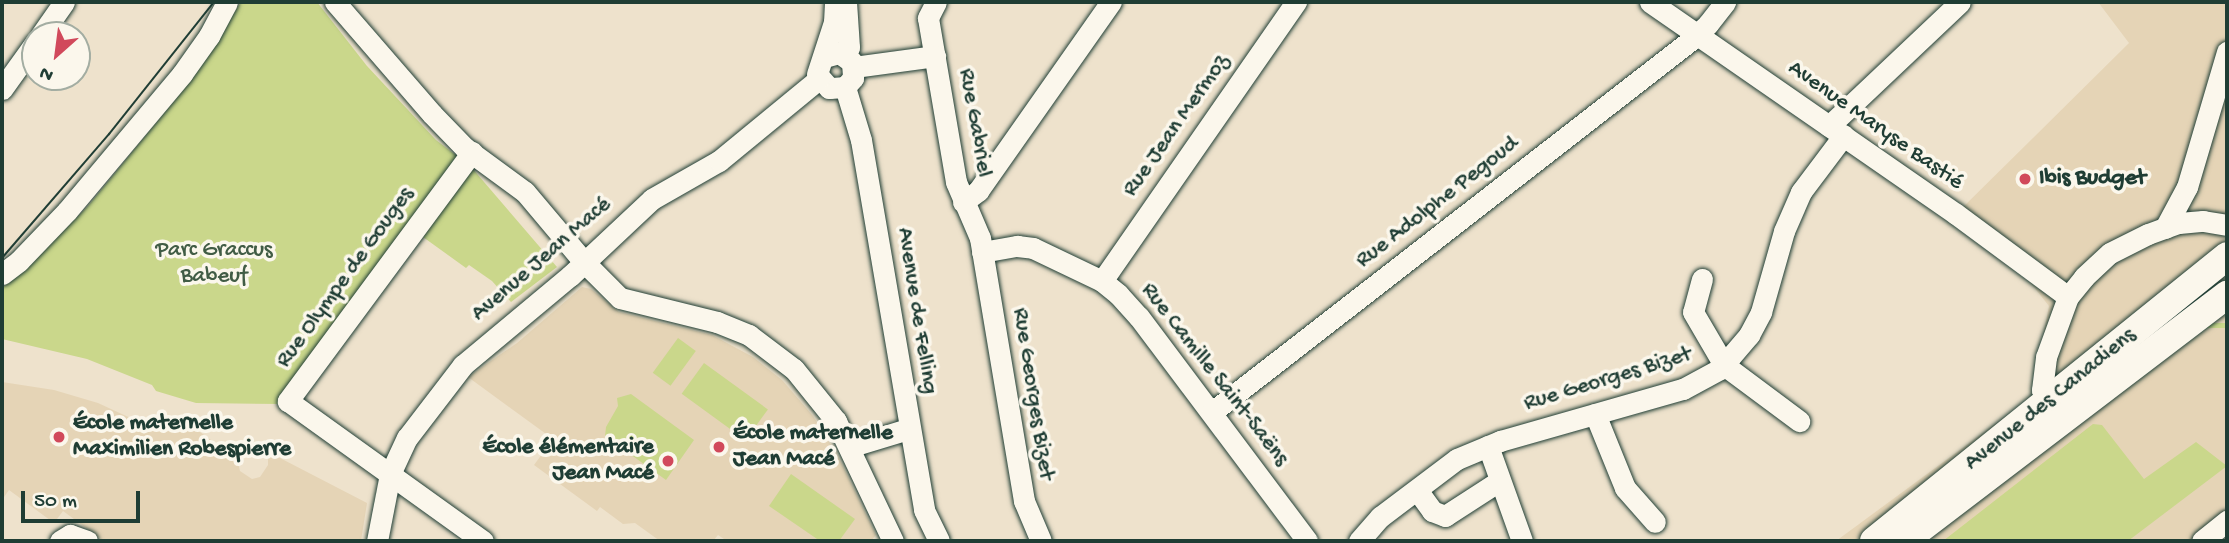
<!DOCTYPE html>
<html>
<head>
<meta charset="utf-8">
<style>
  body { margin:0 }
  #map { position:relative; width:2229px; height:543px; overflow:hidden; background:#eee2cc; font-family:"Gochi Hand",sans-serif }
  div>[style] { position:absolute }
  [style*='--x'] { left:calc(var(--x)*1px); top:calc(var(--y)*1px); width:calc(var(--w)*1px); rotate:calc(var(--a)*1deg) }
  .built>* { inset:0; background:#e5d4b6 }
  .green>* { inset:0; background:#cad78b; transform-origin:0 0 }
  .roads { filter:drop-shadow(0 0 2px #1f3d34) drop-shadow(0 0 2px #1f3d34) }
  .minor>* { height:21px; margin:-10.5px; padding:0 10.5px; transform-origin:10.5px; border-radius:10.5px; background:#fbf7ec }
  .major>* { height:28px; margin:-14px; padding:0 14px; transform-origin:14px; border-radius:14px; background:#fbf7ec }
  .tram>* { height:2px; margin:-1px; padding:0 1px; transform-origin:1px; border-radius:1px; background:#1f3d34 }
  .dots>* { width:19px; height:19px; translate:-50% -50%; box-sizing:border-box; border:4px solid #fbf7ec; border-radius:50% }
  span { translate:-50% -50%; white-space:nowrap; text-align:center; line-height:1.15; -webkit-text-stroke:7px #fbf7ec; paint-order:stroke }
  .street-label { font-size:23px; color:#1f3d34 }
  .poi-label { font-size:23px; color:#1f3d34; font-weight:700 }
  .left { translate:0 -50%; text-align:left }
  .right { translate:-100% -50%; text-align:right }
  .park-label { font-size:23px; color:#415c45 }
  .frame { position:absolute; inset:0; border:4px solid #1f3d34; pointer-events:none }
  .north { position:absolute; left:21px; top:21px; width:70px; height:70px; box-sizing:border-box; background:#fbf7ec; border:2px solid #a3ada2; border-radius:50%; rotate:208deg; font-size:19px; font-weight:700; line-height:28px; text-align:center; color:#1f3d34 }
  .north::after { content:''; display:block; margin:auto; width:24px; height:32px; background:#d1495b; clip-path:polygon(50% 0,100% 100%,50% 72%,0 100%) }
  .scale { position:absolute; left:21px; top:491px; width:119px; height:32px; box-sizing:border-box; border:4px solid #1f3d34; border-top:0; padding-left:9px; font-size:21px; line-height:24px; white-space:nowrap; color:#1f3d34; -webkit-text-stroke:5px #fbf7ec; paint-order:stroke }
</style>
</head>
<body>
<div id="map">
  <div class="built">
    <i style="clip-path:polygon(2098px 2px,2227px 2px,2227px 541px,1836px 541px,2037px 393px,2040px 351px,2049px 306px,2000px 245px,1956px 214px,2129px 43px)"></i>
    <i style="clip-path:polygon(582px 287px,591px 289px,619px 312px,712px 335px,753px 357px,782px 380px,813px 416px,839px 458px,876px 535px,871px 541px,727px 541px,718px 535px,713px 541px,660px 541px,635px 523px,623px 524px,600px 507px,597px 511px,534px 465px,553px 439px,468px 377px,517px 343px)"></i>
    <i style="clip-path:polygon(2px 382px,54px 390px,98px 403px,137px 421px,178px 416px,237px 459px,240px 471px,252px 479px,260px 477px,268px 465px,268px 457px,280px 458px,367px 503px,361px 541px,104px 541px,63px 511px,54px 523px,9px 490px,2px 500px)"></i>
  </div>
  <div class="green">
    <i style="clip-path:polygon(241px 2px,317px 2px,367px 66px,436px 140px,457px 156px,281px 404px,196px 403px,156px 391px,152px 385px,87px 359px,2px 339px,2px 288px,24px 271px,88px 206px,192px 79px)"></i>
    <i style="clip-path:polygon(472px 168px,557px 267px,511px 302px,492px 281px,469px 265px,466px 268px,423px 237px,425px 234px,421px 231px)"></i>
    <i style="left:2227px;top:323px;width:5px;height:85px;rotate:90deg"></i>
    <i style="left:678px;top:338px;width:22px;height:43px;rotate:36deg"></i>
    <i style="left:704px;top:363px;width:79px;height:38px;rotate:36deg"></i>
    <i style="clip-path:polygon(631px 394px,694px 440px,666px 480px,605px 436px,606px 427px,618px 406px,617px 398px)"></i>
    <i style="clip-path:polygon(2093px 424px,2102px 425px,2144px 479px,2196px 442px,2227px 466px,2128px 541px,1943px 541px)"></i>
    <i style="clip-path:polygon(791px 474px,855px 519px,839px 541px,820px 541px,769px 506px)"></i>
  </div>
  <div class="roads">
    <div class="minor">
      <i style="--x:335;--y:2;--w:148;--a:49.1"></i>
      <i style="--x:432;--y:114;--w:47;--a:45.9"></i>
      <i style="--x:465;--y:148;--w:74;--a:36.3"></i>
      <i style="--x:525;--y:192;--w:92;--a:49.9"></i>
      <i style="--x:584;--y:262;--w:51;--a:45"></i>
      <i style="--x:620;--y:298;--w:100;--a:13.9"></i>
      <i style="--x:717;--y:322;--w:35;--a:22"></i>
      <i style="--x:749;--y:335;--w:56;--a:37.1"></i>
      <i style="--x:794;--y:369;--w:67;--a:51.1"></i>
      <i style="--x:836;--y:421;--w:133;--a:64.6"></i>
      <i style="--x:846;--y:2;--w:45;--a:86.2"></i>
      <i style="--x:849;--y:47;--w:9;--a:108"></i>
      <i style="--x:936;--y:2;--w:18;--a:117"></i>
      <i style="--x:928;--y:18;--w:166;--a:80.3"></i>
      <i style="--x:956;--y:182;--w:61;--a:66.8"></i>
      <i style="--x:980;--y:238;--w:267;--a:80.5"></i>
      <i style="--x:1024;--y:501;--w:43;--a:67"></i>
      <i style="--x:1650;--y:2;--w:372;--a:34.7"></i>
      <i style="--x:1956;--y:214;--w:139;--a:36.5"></i>
      <i style="--x:41;--y:35;--w:40;--a:-55.1"></i>
      <i style="--x:824;--y:57;--w:16;--a:-15"></i>
      <i style="--x:839;--y:53;--w:16;--a:35"></i>
      <i style="--x:852;--y:62;--w:16;--a:86"></i>
      <i style="--x:853;--y:78;--w:12;--a:132"></i>
      <i style="--x:845;--y:87;--w:16;--a:176"></i>
      <i style="--x:829;--y:88;--w:18;--a:-131"></i>
      <i style="--x:817;--y:74;--w:55;--a:-71.9"></i>
      <i style="--x:834;--y:22;--w:20;--a:-87"></i>
      <i style="--x:854;--y:67;--w:82;--a:-7.7"></i>
      <i style="--x:845;--y:87;--w:55;--a:73.2"></i>
      <i style="--x:861;--y:140;--w:375;--a:80.3"></i>
      <i style="--x:924;--y:510;--w:34;--a:64"></i>
      <i style="--x:2;--y:89;--w:57;--a:-54.3"></i>
      <i style="--x:1829;--y:126;--w:180;--a:-43.4"></i>
      <i style="--x:472;--y:152;--w:310;--a:126.5"></i>
      <i style="--x:288;--y:401;--w:240;--a:35.7"></i>
      <i style="--x:963;--y:202;--w:19;--a:-36"></i>
      <i style="--x:978;--y:191;--w:231;--a:-54.9"></i>
      <i style="--x:2165;--y:228;--w:47;--a:-61.8"></i>
      <i style="--x:2187;--y:187;--w:141;--a:-73.5"></i>
      <i style="--x:982;--y:252;--w:36;--a:-10"></i>
      <i style="--x:1017;--y:246;--w:16;--a:7"></i>
      <i style="--x:1033;--y:248;--w:76;--a:25.6"></i>
      <i style="--x:1102;--y:281;--w:21;--a:39"></i>
      <i style="--x:1118;--y:294;--w:31;--a:48"></i>
      <i style="--x:1139;--y:317;--w:280;--a:53.1"></i>
      <i style="--x:2;--y:274;--w:21;--a:-37"></i>
      <i style="--x:19;--y:261;--w:69;--a:-46.2"></i>
      <i style="--x:67;--y:211;--w:179;--a:-50"></i>
      <i style="--x:182;--y:74;--w:47;--a:-54.6"></i>
      <i style="--x:209;--y:36;--w:38;--a:-62"></i>
      <i style="--x:1702;--y:279;--w:34;--a:105"></i>
      <i style="--x:1693;--y:312;--w:61;--a:59.7"></i>
      <i style="--x:1724;--y:365;--w:94;--a:36.7"></i>
      <i style="--x:1102;--y:281;--w:340;--a:-55.2"></i>
      <i style="--x:2057;--y:407;--w:23;--a:-131"></i>
      <i style="--x:2042;--y:390;--w:33;--a:-83"></i>
      <i style="--x:2046;--y:357;--w:64;--a:-69.9"></i>
      <i style="--x:2068;--y:297;--w:26;--a:-51"></i>
      <i style="--x:2084;--y:277;--w:35;--a:-43"></i>
      <i style="--x:2110;--y:253;--w:42;--a:-26.6"></i>
      <i style="--x:2148;--y:234;--w:33;--a:-20"></i>
      <i style="--x:2179;--y:223;--w:24;--a:-5"></i>
      <i style="--x:2203;--y:221;--w:24;--a:9"></i>
      <i style="--x:1212;--y:412;--w:606;--a:-37.83"></i>
      <i style="--x:1691;--y:40;--w:23;--a:-43"></i>
      <i style="--x:1708;--y:24;--w:28;--a:-52"></i>
      <i style="--x:1595;--y:414;--w:80;--a:67.9"></i>
      <i style="--x:1625;--y:488;--w:45;--a:48.6"></i>
      <i style="--x:1488;--y:446;--w:101;--a:70.3"></i>
      <i style="--x:849;--y:447;--w:62;--a:-17"></i>
      <i style="--x:1417;--y:490;--w:26;--a:54"></i>
      <i style="--x:1432;--y:511;--w:14;--a:21"></i>
      <i style="--x:1445;--y:516;--w:64;--a:-32.9"></i>
      <i style="--x:60;--y:541;--w:12;--a:-31"></i>
      <i style="--x:70;--y:535;--w:18;--a:19"></i>
      <i style="--x:377;--y:541;--w:68;--a:-79"></i>
      <i style="--x:390;--y:474;--w:40;--a:-65"></i>
      <i style="--x:407;--y:438;--w:92;--a:-52.5"></i>
      <i style="--x:463;--y:365;--w:139;--a:-39.8"></i>
      <i style="--x:570;--y:276;--w:112;--a:-43.2"></i>
      <i style="--x:652;--y:199;--w:77;--a:-29.6"></i>
      <i style="--x:719;--y:161;--w:129;--a:-39.4"></i>
      <i style="--x:1359;--y:541;--w:32;--a:-49"></i>
      <i style="--x:1380;--y:517;--w:96;--a:-37"></i>
      <i style="--x:1457;--y:459;--w:47;--a:-22.7"></i>
      <i style="--x:1500;--y:441;--w:190;--a:-15.9"></i>
      <i style="--x:1683;--y:389;--w:42;--a:-28.4"></i>
      <i style="--x:1720;--y:369;--w:45;--a:-49.5"></i>
      <i style="--x:1749;--y:335;--w:26;--a:-62"></i>
      <i style="--x:1761;--y:312;--w:84;--a:-74.1"></i>
      <i style="--x:1784;--y:231;--w:43;--a:-66.4"></i>
      <i style="--x:1801;--y:192;--w:71;--a:-53"></i>
      <i style="--x:2202;--y:541;--w:32;--a:-39"></i>
    </div>
    <div class="major">
      <i style="--x:1909;--y:537;--w:400;--a:-37.3"></i>
      <i style="--x:1874;--y:541;--w:454;--a:-38.9"></i>
    </div>
  </div>
  <div class="tram">
    <i style="--x:2;--y:258;--w:164;--a:-49.2"></i>
    <i style="--x:109;--y:134;--w:169;--a:-51.5"></i>
  </div>
  <div class="dots">
    <i style="left:2025px;top:179px;background:#d1495b"></i>
    <i style="left:59px;top:437px;background:#d1495b"></i>
    <i style="left:719px;top:447px;background:#d1495b"></i>
    <i style="left:668px;top:461px;background:#d1495b"></i>
  </div>
  <div class="street-label">
    <span style="left:974px;top:123px;rotate:80deg">Rue Gabriel</span>
    <span style="left:1177px;top:126px;rotate:-55deg">Rue Jean Mermoz</span>
    <span style="left:1875px;top:126px;rotate:35deg">Avenue Maryse Bastié</span>
    <span style="left:1438px;top:203px;rotate:-38deg">Rue Adolphe Pegoud</span>
    <span style="left:542px;top:260px;rotate:-41deg">Avenue Jean Macé</span>
    <span style="left:346px;top:278px;rotate:-54deg">Rue Olympe de Gouges</span>
    <span style="left:916px;top:311px;rotate:81deg">Avenue de Felling</span>
    <span style="left:1214px;top:375px;rotate:52deg">Rue Camille Saint-Saëns</span>
    <span style="left:1608px;top:380px;rotate:-17deg">Rue Georges Bizet</span>
    <span style="left:1032px;top:394px;rotate:81deg">Rue Georges Bizet</span>
    <span style="left:2051px;top:400px;rotate:-39deg">Avenue des Canadiens</span>
  </div>
  <div class="poi-label">
    <span class="left" style="left:2039px;top:179px">Ibis Budget</span>
    <span class="left" style="left:73px;top:437px">École maternelle<br>Maximilien Robespierre</span>
    <span class="left" style="left:733px;top:447px">École maternelle<br>Jean Macé</span>
    <span class="right" style="left:654px;top:461px">École élémentaire<br>Jean Macé</span>
  </div>
  <div class="park-label">
    <span style="left:214px;top:264px">Parc Graccus<br>Babeuf</span>
  </div>
  <div class="frame"></div>
  <div class="north">N</div>
  <div class="scale">50 m</div>
</div>
</body>
</html>
